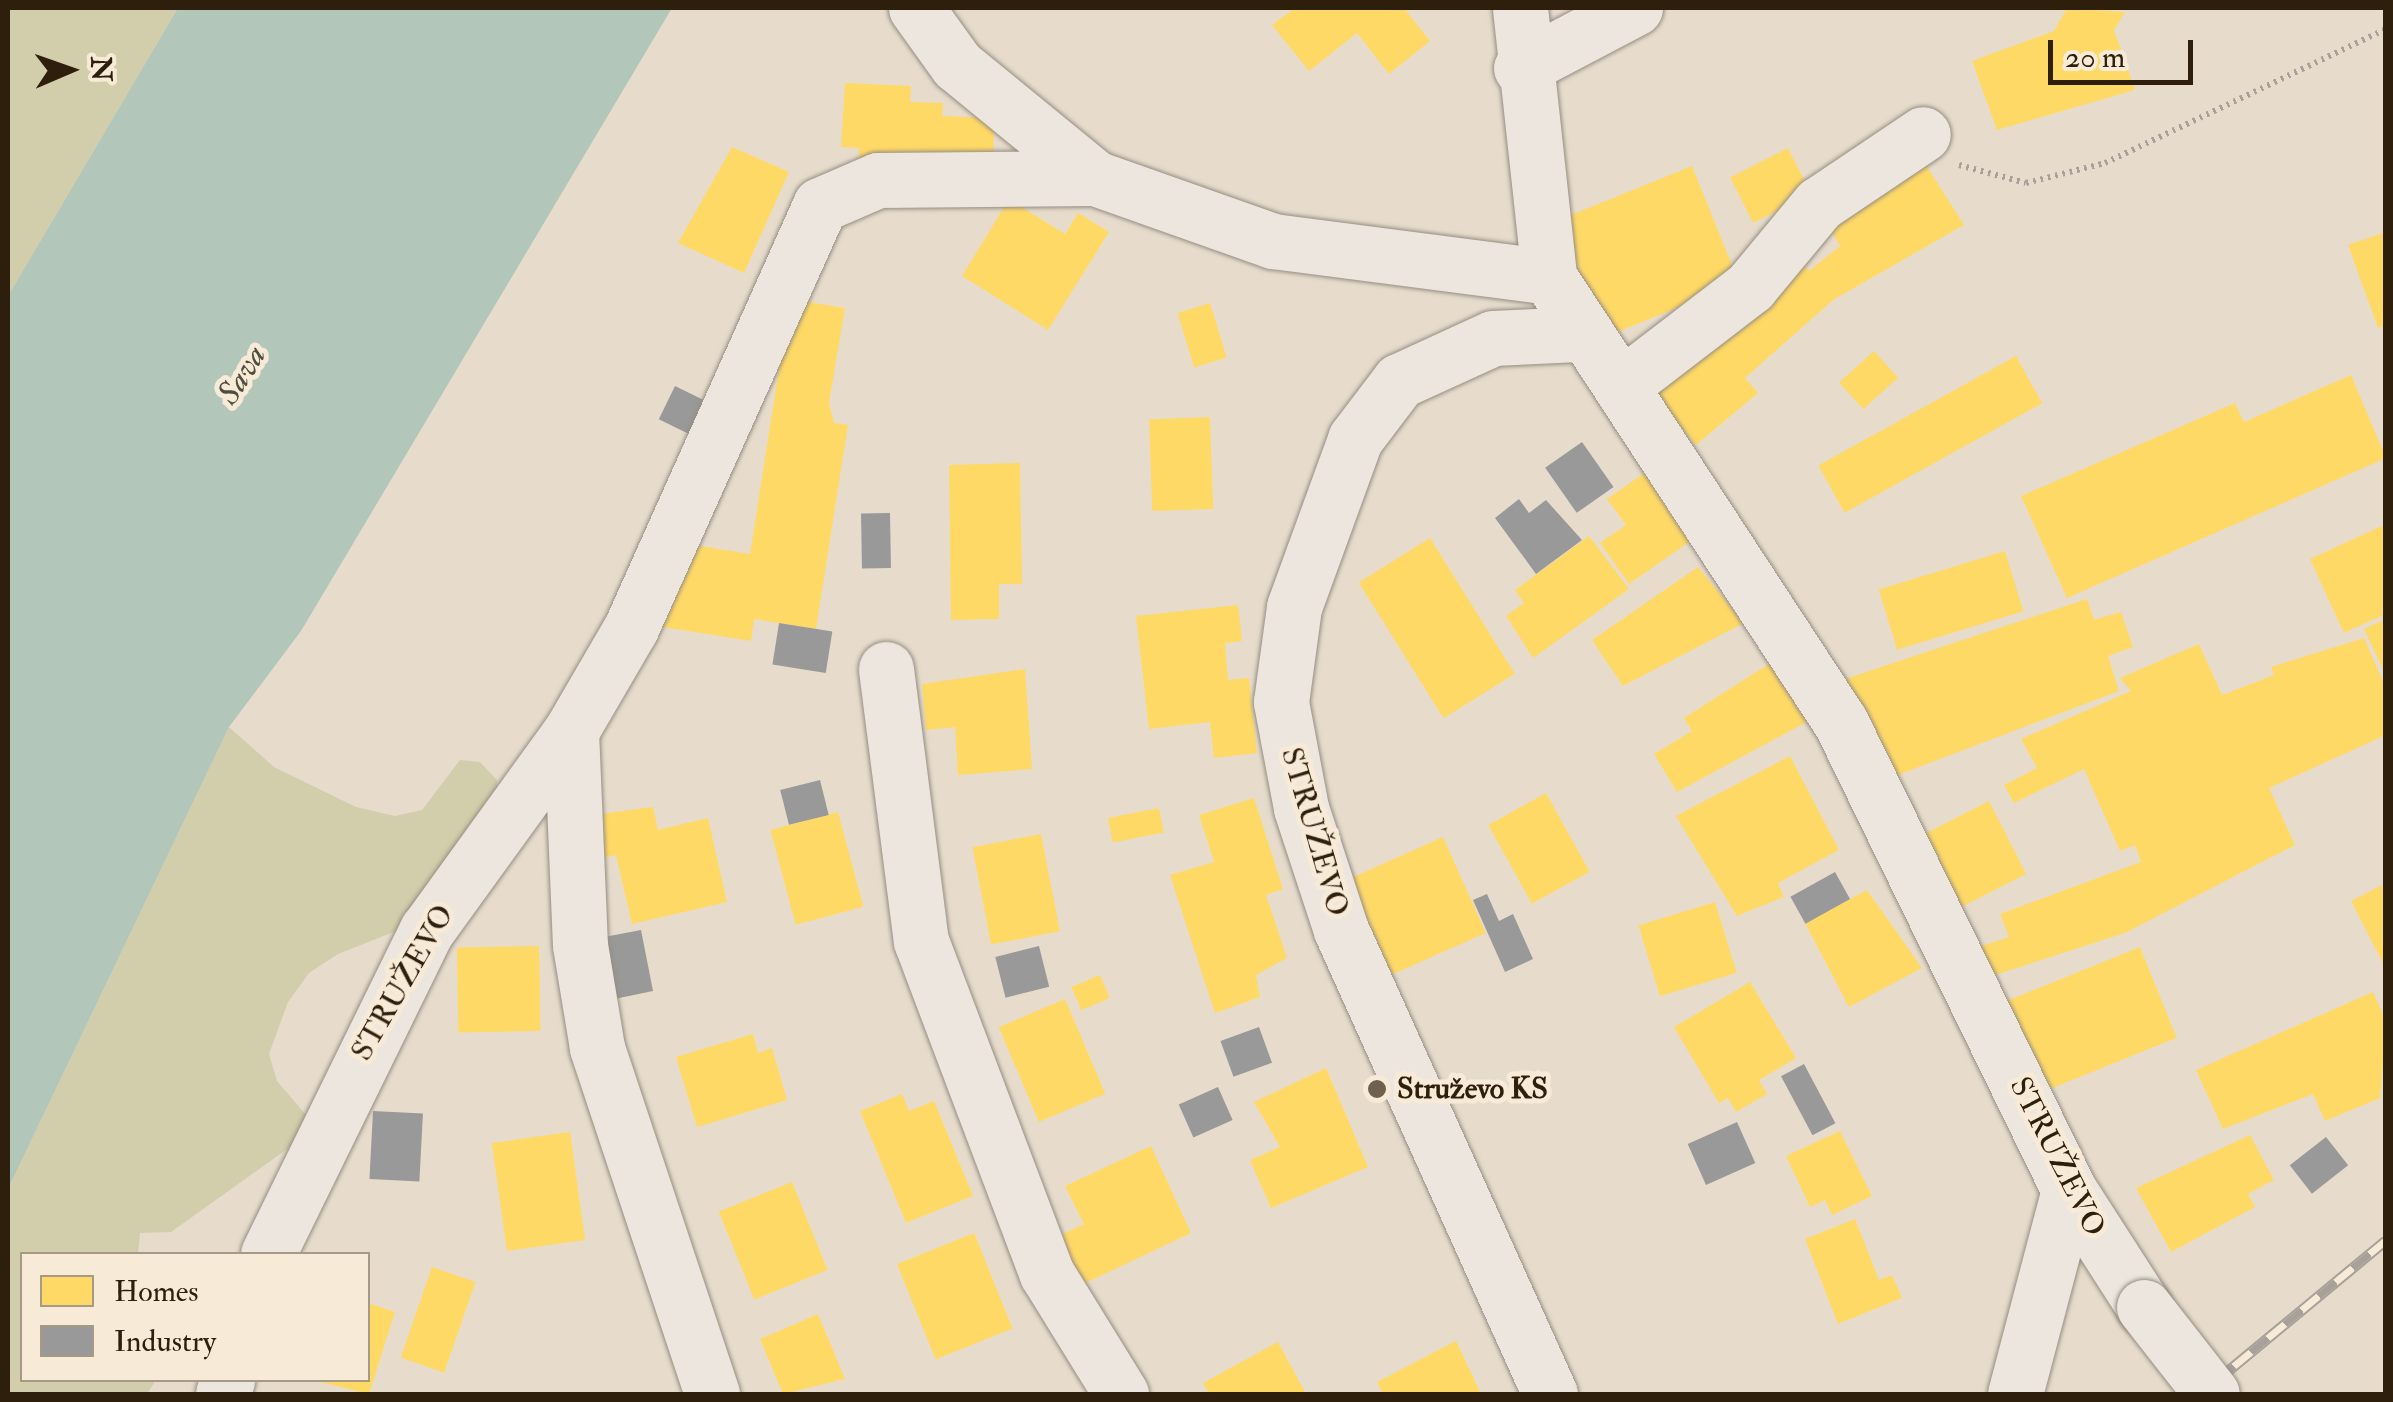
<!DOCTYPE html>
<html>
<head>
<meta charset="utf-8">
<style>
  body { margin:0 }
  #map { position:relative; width:2393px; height:1402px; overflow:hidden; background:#e7dccc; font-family:"IM FELL Double Pica",serif }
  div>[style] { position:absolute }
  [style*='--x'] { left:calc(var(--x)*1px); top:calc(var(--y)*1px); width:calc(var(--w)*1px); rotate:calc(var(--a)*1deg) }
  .green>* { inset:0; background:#d2cdaa }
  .water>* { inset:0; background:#b2c6ba }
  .homes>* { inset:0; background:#ffd966; transform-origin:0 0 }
  .industry>* { inset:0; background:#999; transform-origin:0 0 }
  .path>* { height:6px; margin-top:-3px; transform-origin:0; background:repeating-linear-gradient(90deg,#a7a199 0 2.5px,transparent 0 7.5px) }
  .roads { filter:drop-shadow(0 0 2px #958d82) drop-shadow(0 0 2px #958d82) }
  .minor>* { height:55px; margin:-27.5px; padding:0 27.5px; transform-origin:27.5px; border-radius:27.5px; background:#ece6de }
  .rail>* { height:11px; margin-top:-5.5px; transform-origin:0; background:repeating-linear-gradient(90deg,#f7ead7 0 22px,#a7a199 0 44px); box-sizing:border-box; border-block:2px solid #a7a199 }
  .bridges { filter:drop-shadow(0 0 2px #958d82) drop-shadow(0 0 2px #958d82) }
  .minor-bridge>* { height:55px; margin:-27.5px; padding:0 27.5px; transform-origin:27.5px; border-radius:27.5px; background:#ece6de }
  .dots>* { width:28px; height:28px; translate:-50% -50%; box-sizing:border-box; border:5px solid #f7ead7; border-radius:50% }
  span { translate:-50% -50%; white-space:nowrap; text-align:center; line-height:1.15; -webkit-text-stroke:10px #f7ead7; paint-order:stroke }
  .street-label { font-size:30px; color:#2d1f0c }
  .poi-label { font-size:30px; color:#2d1f0c; font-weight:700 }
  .left { translate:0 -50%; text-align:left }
  .water-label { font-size:32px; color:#4e4e3e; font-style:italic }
  .frame { position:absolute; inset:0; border:10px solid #2d1f0c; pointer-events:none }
  .legend { position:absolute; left:20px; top:1252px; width:350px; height:130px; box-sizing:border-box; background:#f7ead7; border:2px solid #a69986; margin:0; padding:12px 18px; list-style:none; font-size:30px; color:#2d1f0c }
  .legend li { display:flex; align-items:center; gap:20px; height:50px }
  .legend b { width:50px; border:2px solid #a69986 }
  .north { position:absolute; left:20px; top:20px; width:100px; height:100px; -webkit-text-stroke:8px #f7ead7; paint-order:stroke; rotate:88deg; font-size:28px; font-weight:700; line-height:40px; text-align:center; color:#2d1f0c }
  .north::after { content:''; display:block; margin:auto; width:35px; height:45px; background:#2d1f0c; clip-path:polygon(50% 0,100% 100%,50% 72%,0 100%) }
  .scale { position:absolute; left:2048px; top:40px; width:145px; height:45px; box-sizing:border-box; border:5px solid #2d1f0c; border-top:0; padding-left:12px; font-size:30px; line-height:35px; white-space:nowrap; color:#2d1f0c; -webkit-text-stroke:8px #f7ead7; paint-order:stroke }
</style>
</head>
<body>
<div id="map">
  <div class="green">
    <i style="clip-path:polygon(8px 8px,178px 8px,8px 296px)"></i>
    <i style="clip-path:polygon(229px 727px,274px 767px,356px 807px,395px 816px,422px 810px,460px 760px,480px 762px,497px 780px,498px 804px,414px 924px,338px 954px,309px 973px,288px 1002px,269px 1054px,277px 1081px,306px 1115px,290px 1147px,171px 1232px,140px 1233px,138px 1254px,22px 1254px,22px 1380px,156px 1380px,147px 1394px,8px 1394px,8px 1189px)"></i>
  </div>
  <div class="water">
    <i style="clip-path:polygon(178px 8px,672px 8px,301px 631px,229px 727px,8px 1189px,8px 296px)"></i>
  </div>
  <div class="homes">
    <i style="clip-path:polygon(1295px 8px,1404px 8px,1430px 41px,1389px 74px,1357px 33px,1309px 71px,1272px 25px)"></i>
    <i style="clip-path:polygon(2067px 8px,2125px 12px,2114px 30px,2135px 90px,1997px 130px,1972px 61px,2054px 31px)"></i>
    <i style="clip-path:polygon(845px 83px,911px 86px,910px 102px,943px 103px,942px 116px,994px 118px,993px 162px,859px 160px,859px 148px,841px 147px)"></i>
    <i style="clip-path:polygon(732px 147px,789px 172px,744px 273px,678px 243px)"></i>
    <i style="left:1788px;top:148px;width:51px;height:65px;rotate:63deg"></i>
    <i style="clip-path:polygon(1919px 154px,1964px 225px,1833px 300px,1745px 378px,1758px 393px,1696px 445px,1648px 388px,1800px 261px,1809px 271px,1840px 246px,1820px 211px)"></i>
    <i style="left:1692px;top:166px;width:126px;height:144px;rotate:68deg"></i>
    <i style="clip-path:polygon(1009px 199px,1065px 234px,1078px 213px,1109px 232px,1048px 330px,962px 276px)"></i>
    <i style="clip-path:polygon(2386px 232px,2386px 325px,2378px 328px,2348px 245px)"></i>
    <i style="clip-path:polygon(790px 299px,845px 308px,829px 403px,834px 423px,848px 425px,816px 629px,754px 619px,751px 641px,656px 626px,670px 541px,750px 554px)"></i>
    <i style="left:1210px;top:303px;width:57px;height:34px;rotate:73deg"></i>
    <i style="left:1874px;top:351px;width:36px;height:47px;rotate:48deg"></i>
    <i style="left:2016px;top:356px;width:54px;height:226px;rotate:61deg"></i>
    <i style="clip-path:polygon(2351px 375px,2386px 458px,2067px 598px,2021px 496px,2235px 403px,2244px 422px)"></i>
    <i style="left:1210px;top:417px;width:92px;height:61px;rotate:88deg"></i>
    <i style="clip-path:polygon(1020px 463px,1022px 584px,999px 584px,999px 619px,951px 620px,949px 465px)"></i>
    <i style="clip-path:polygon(1653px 467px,1699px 535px,1629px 584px,1600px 543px,1626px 525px,1607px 499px)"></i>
    <i style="clip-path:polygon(2386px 524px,2386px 614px,2344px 633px,2310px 559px)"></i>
    <i style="clip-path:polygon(1589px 536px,1629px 589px,1533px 658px,1506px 616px,1524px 603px,1515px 590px)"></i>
    <i style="left:1430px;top:538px;width:160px;height:84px;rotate:58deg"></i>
    <i style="left:2005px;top:551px;width:63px;height:132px;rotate:73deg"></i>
    <i style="clip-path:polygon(1698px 567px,1744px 623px,1623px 686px,1592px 640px)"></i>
    <i style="clip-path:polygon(2087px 599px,2094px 620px,2121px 612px,2133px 647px,2108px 656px,2119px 691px,1877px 783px,1842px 680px)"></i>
    <i style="clip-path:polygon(1238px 605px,1242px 641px,1225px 643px,1228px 680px,1249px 678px,1257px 753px,1214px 758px,1210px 722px,1149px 729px,1136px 616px)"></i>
    <i style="clip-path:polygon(2386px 619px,2386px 676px,2364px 629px)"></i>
    <i style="clip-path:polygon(2364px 638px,2386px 688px,2386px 735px,2269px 788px,2295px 845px,2125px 933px,1992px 976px,1981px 946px,2009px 937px,2000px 914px,2141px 862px,2135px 845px,2120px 851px,2084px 769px,2014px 803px,2004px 785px,2037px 768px,2021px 739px,2131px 691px,2120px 678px,2199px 644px,2222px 695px,2274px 675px,2271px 667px)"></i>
    <i style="clip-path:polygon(1775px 660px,1812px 719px,1677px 792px,1654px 754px,1692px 731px,1684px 718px)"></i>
    <i style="clip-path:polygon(1025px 669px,1032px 769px,958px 775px,955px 727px,926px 730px,922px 684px)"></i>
    <i style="clip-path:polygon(1790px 756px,1839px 850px,1778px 883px,1784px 897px,1737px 916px,1676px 816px)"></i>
    <i style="left:1546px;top:793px;width:90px;height:66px;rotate:61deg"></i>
    <i style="clip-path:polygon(1254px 798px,1283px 889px,1266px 895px,1287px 958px,1256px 975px,1260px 997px,1215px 1013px,1170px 875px,1214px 862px,1199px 815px)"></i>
    <i style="left:1989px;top:801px;width:82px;height:87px;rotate:63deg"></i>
    <i style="clip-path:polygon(653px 807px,658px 830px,708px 818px,727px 902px,632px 924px,616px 855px,594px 860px,584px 816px)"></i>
    <i style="left:1159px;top:808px;width:25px;height:52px;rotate:79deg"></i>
    <i style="left:838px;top:812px;width:98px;height:70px;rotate:75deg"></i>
    <i style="left:1041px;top:834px;width:99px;height:70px;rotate:79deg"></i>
    <i style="left:1443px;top:837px;width:105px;height:103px;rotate:66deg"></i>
    <i style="clip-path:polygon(2386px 883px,2386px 969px,2351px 901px)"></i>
    <i style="clip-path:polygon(1867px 890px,1922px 968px,1849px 1007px,1805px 923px)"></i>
    <i style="left:1715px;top:902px;width:74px;height:80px;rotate:73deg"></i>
    <i style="left:539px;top:946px;width:85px;height:82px;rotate:89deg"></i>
    <i style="left:2140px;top:947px;width:98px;height:146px;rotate:68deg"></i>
    <i style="left:1100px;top:975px;width:25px;height:31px;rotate:67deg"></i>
    <i style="clip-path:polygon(1750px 982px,1796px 1058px,1759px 1080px,1767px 1094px,1736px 1112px,1728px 1098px,1719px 1103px,1674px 1027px)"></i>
    <i style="clip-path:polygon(2373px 992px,2386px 1021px,2380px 1098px,2325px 1121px,2313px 1094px,2223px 1129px,2196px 1070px)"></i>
    <i style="left:1065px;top:999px;width:103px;height:72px;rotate:67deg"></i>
    <i style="clip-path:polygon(753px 1034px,758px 1053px,772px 1048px,787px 1100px,697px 1127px,676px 1057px)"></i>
    <i style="clip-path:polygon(1326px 1068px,1368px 1167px,1271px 1208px,1250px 1160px,1280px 1147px,1254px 1102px)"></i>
    <i style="clip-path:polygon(902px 1094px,909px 1111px,934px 1101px,973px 1196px,906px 1223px,860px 1111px)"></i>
    <i style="clip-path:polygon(1840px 1131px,1872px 1196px,1832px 1215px,1825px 1200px,1810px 1207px,1786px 1156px)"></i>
    <i style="left:570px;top:1132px;width:109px;height:79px;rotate:82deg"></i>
    <i style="clip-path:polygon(2250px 1135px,2274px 1180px,2248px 1194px,2255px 1207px,2171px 1252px,2136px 1188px)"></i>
    <i style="clip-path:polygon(1151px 1146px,1191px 1233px,1073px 1289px,1050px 1240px,1084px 1224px,1065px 1186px)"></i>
    <i style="left:792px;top:1182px;width:95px;height:79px;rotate:68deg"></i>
    <i style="clip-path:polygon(1855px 1219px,1879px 1280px,1892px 1275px,1902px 1298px,1838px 1324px,1805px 1239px)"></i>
    <i style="left:974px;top:1233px;width:103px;height:83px;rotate:68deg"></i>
    <i style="left:432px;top:1267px;width:46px;height:96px;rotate:19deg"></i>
    <i style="clip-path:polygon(368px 1303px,395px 1312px,369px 1394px,312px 1380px,368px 1380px)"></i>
    <i style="clip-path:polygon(818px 1314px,845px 1379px,783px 1394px,760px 1339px)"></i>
    <i style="clip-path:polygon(1456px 1341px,1481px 1394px,1383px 1394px,1377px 1382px)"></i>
    <i style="clip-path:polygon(1278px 1342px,1306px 1394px,1209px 1394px,1203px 1383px)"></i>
  </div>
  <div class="industry">
    <i style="left:675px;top:386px;width:37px;height:37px;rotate:26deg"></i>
    <i style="left:1582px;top:442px;width:55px;height:45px;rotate:55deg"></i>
    <i style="clip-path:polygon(1519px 499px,1529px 513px,1546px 500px,1582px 540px,1536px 574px,1495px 518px)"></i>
    <i style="left:890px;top:513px;width:55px;height:29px;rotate:89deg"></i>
    <i style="left:779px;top:623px;width:54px;height:42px;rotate:9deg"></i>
    <i style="left:820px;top:780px;width:36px;height:41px;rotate:76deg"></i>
    <i style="left:1835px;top:872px;width:31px;height:51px;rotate:61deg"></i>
    <i style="clip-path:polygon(1487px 894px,1499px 921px,1513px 914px,1533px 959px,1505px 972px,1473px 900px)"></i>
    <i style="clip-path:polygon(641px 930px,653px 991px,600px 1002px,599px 938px)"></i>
    <i style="left:1039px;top:946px;width:42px;height:45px;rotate:76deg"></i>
    <i style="left:1259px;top:1027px;width:38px;height:41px;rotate:70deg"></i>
    <i style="left:1804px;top:1064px;width:67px;height:26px;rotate:62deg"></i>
    <i style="left:1218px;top:1087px;width:36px;height:43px;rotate:66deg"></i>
    <i style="left:373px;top:1111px;width:50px;height:68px;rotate:3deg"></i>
    <i style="left:1737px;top:1122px;width:45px;height:54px;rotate:66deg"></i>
    <i style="left:2326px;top:1137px;width:36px;height:46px;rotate:52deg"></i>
  </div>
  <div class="path">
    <i style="--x:1959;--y:165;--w:69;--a:15"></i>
    <i style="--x:2026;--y:183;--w:81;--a:-14.2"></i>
    <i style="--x:2105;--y:163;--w:311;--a:-25.5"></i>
  </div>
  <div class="roads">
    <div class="minor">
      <i style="--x:916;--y:8;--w:70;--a:54.3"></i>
      <i style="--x:957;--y:65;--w:178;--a:39.3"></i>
      <i style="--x:1095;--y:178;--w:189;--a:19.5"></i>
      <i style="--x:1273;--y:241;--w:278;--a:7.4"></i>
      <i style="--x:1549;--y:277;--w:533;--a:56.79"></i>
      <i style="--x:1841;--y:723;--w:520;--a:63.98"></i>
      <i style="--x:2069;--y:1190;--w:139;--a:57.3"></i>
      <i style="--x:1520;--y:8;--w:271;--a:83.8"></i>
      <i style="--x:1521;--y:68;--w:129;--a:-27.8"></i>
      <i style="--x:1621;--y:386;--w:163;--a:-37.5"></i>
      <i style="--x:1750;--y:287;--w:108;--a:-50.3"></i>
      <i style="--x:1819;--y:204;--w:125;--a:-33.9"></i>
      <i style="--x:886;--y:669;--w:274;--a:82.7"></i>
      <i style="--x:921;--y:941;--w:356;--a:69.3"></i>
      <i style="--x:1047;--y:1274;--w:141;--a:58.3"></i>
      <i style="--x:571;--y:731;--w:214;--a:87.6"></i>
      <i style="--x:580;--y:945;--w:104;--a:80.6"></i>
      <i style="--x:597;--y:1048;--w:365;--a:71.6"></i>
      <i style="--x:268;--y:1254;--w:361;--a:-63.9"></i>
      <i style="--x:427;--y:930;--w:246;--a:-54.1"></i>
      <i style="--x:571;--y:731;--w:119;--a:-59.8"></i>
      <i style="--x:631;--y:628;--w:463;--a:-65.9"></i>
      <i style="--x:820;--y:205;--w:63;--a:-23.3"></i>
      <i style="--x:878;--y:180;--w:217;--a:-0.5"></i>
      <i style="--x:223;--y:1394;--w:15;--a:-74"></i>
      <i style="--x:1550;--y:1394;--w:509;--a:-114.25"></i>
      <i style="--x:1341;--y:930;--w:128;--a:-108.2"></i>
      <i style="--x:1301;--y:808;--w:108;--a:-100.7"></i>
      <i style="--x:1281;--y:702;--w:96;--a:-82.2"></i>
      <i style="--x:1294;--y:607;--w:179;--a:-70"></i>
      <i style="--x:1355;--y:439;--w:73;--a:-52.8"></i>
      <i style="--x:1399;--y:381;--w:103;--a:-24.6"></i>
      <i style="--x:1493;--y:338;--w:85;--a:-2.7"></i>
      <i style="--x:2015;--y:1394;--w:211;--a:-75.2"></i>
    </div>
  </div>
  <div class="rail">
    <i style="--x:2200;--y:1394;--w:241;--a:-39.6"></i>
  </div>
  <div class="bridges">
    <div class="minor-bridge">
      <i style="--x:2144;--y:1307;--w:110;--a:52"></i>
    </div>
  </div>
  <div class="dots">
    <i style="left:1377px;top:1089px;background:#6e614f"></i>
  </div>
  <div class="street-label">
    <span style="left:1314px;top:832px;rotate:74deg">STRUŽEVO</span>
    <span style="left:403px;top:983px;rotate:-60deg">STRUŽEVO</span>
    <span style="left:2057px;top:1157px;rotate:63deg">STRUŽEVO</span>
  </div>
  <div class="poi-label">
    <span class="left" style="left:1397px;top:1089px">Struževo KS</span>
  </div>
  <div class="water-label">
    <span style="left:242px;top:375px;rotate:-58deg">Sava</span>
  </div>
  <div class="frame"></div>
  <ul class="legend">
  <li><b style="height:28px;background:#ffd966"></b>Homes</li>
  <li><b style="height:28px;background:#999"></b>Industry</li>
  </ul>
  <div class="north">N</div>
  <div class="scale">20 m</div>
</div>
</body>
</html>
